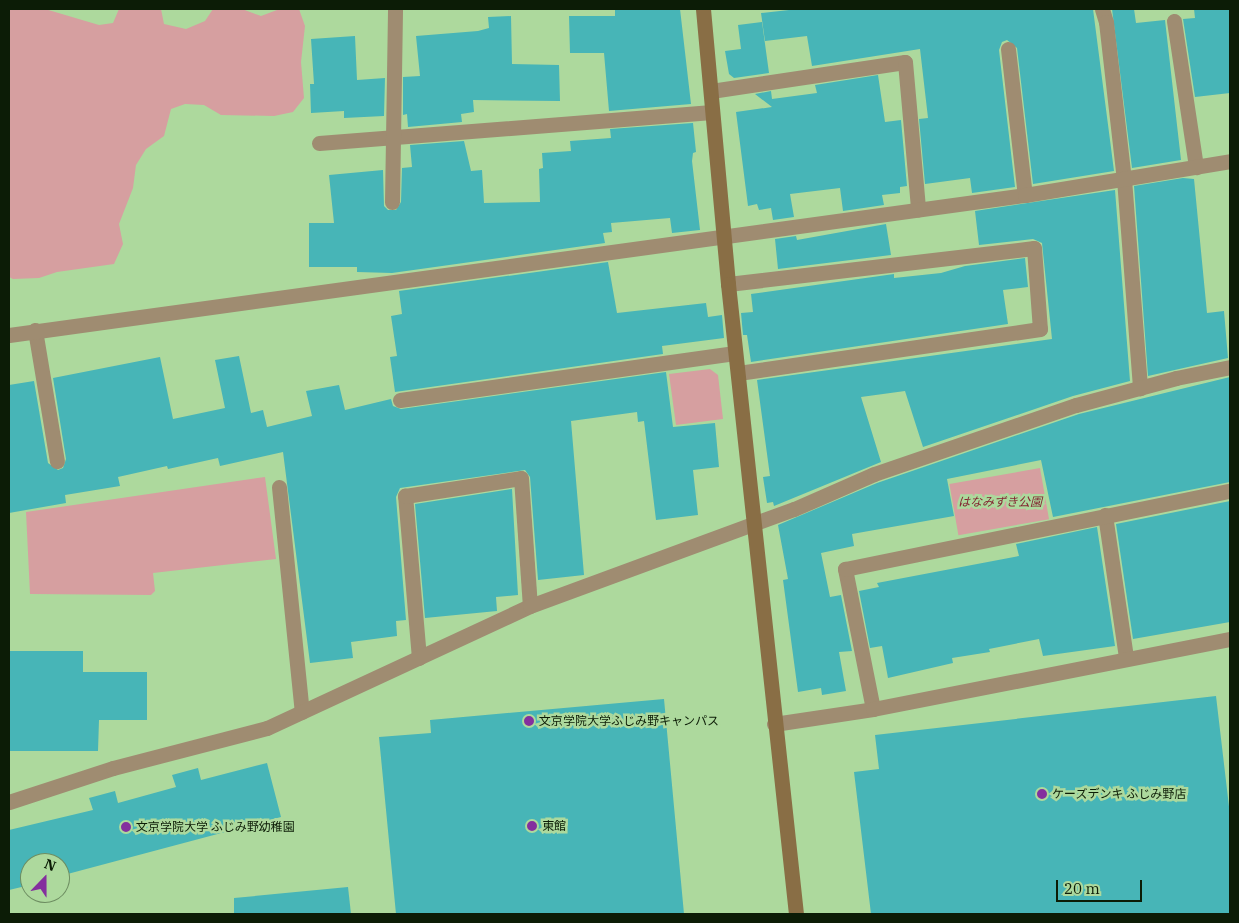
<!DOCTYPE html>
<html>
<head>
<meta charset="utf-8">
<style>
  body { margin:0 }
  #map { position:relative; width:1239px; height:923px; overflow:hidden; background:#add99d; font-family:"IBM Plex Serif","Noto Sans JP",serif }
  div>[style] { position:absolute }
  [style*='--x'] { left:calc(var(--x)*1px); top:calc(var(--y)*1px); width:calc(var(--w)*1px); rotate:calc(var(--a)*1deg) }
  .green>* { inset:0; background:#d69fa0; transform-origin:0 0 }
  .building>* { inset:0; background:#47b5b7 }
  .lane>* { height:15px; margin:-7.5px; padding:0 7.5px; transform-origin:7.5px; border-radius:7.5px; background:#9f8c71 }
  .street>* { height:15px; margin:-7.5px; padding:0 7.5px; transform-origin:7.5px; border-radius:7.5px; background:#9f8c71 }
  .secondary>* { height:15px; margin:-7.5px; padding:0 7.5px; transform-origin:7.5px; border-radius:7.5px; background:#896e45 }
  .dots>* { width:14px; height:14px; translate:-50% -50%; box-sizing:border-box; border:2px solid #add99d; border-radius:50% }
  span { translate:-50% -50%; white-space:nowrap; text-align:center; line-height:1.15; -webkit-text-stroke:5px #add99d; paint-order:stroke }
  .park-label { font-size:12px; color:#832431; font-style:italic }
  .poi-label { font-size:12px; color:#0c1c06 }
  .left { translate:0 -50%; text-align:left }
  .frame { position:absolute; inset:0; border:10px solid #0c1c06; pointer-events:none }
  .north { position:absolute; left:20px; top:853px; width:50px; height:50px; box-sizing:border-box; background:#add99d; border:1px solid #6d8d61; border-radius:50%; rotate:22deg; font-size:14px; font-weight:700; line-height:20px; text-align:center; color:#0c1c06 }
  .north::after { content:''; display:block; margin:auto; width:18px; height:22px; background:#842f9e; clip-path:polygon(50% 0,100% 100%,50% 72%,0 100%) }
  .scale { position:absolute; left:1056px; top:880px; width:86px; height:22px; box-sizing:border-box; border:2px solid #0c1c06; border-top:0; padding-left:6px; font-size:15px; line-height:18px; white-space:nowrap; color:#0c1c06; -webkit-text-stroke:4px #add99d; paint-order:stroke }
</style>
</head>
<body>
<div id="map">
  <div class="green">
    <i style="clip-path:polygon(9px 9px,45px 9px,99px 25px,113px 23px,119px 9px,161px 9px,164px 24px,186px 29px,205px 21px,213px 9px,242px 9px,261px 16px,277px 10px,299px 9px,305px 26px,301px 62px,304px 98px,293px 112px,274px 116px,221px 115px,204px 105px,185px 104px,171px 109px,164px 136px,146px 149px,136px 165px,133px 188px,119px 224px,123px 244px,114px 264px,57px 272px,39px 278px,13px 279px,9px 277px)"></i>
    <i style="clip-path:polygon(710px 369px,718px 375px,723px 419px,676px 425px,669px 374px)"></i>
    <i style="left:1040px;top:468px;width:52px;height:92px;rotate:80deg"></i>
    <i style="clip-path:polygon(265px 477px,276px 559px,153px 573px,155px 591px,151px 595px,30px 594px,26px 512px)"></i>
  </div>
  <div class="building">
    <i style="clip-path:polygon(615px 9px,680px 9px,691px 104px,609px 111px,604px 53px,570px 53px,569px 16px,615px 16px)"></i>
    <i style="clip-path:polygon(798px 9px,1093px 9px,1114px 171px,1033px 184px,1017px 48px,1007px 40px,1002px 42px,999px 50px,1015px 187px,972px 193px,970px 178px,925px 184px,919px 119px,928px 118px,920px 49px,812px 66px,807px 36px,765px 41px,761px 13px)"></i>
    <i style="clip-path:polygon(1112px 9px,1134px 9px,1136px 23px,1165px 20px,1181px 160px,1132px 168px)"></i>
    <i style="clip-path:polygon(1194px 9px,1230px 9px,1230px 93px,1195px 97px,1183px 19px,1195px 18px)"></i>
    <i style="clip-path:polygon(511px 16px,512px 64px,559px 65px,560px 101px,473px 100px,474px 112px,461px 114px,462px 122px,408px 127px,407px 114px,403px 115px,403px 77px,420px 76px,416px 36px,478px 31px,489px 28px,488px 17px)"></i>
    <i style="clip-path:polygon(762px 22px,769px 73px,734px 78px,729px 74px,725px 51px,741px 49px,738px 25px)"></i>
    <i style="clip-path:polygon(355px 36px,357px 80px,385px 78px,384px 116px,344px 118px,344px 111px,311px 113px,310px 84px,314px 84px,311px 39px)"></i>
    <i style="clip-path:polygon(878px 75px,885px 122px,901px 120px,907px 186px,900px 187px,900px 193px,882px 195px,884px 205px,843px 211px,840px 188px,790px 194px,794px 217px,773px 220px,771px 208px,759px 210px,757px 204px,748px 206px,736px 112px,772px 107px,755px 94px,771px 91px,772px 99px,817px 93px,815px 85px)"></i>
    <i style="clip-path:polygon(693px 123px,696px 152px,693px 153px,692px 161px,700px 230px,672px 233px,670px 218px,611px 223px,612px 232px,603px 233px,605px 243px,392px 273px,357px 272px,357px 267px,309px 267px,309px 223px,334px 223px,329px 175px,383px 170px,384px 206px,388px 210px,396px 210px,401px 202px,402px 168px,412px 167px,410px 145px,464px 141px,471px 171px,482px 170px,484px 203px,540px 202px,539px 169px,543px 168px,542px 153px,571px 151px,570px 141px,611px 138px,610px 129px)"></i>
    <i style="clip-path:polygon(1183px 178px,1194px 179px,1207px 313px,1224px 311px,1228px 358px,1148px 376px,1134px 186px)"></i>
    <i style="clip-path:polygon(1115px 190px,1130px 381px,1073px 396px,923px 447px,905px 391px,861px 397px,881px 462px,774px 506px,773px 502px,767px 503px,763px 477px,770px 476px,757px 380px,1052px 339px,1042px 243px,1033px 239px,979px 245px,975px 211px)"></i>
    <i style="clip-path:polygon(886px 224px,891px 255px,778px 269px,775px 239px,796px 236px,797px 240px)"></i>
    <i style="clip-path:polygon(1025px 258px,1028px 287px,1003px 290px,1008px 324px,751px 362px,747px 335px,743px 335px,741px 313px,753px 312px,751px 294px,894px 274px,894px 278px,941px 273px,965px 266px)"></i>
    <i style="clip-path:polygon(608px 262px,617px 313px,706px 303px,708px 317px,722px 315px,724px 338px,662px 346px,663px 354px,395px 392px,390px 357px,397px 356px,391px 316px,402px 314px,399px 291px)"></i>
    <i style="clip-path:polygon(239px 356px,251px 413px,263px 410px,267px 427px,312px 416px,306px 391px,339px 385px,345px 410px,391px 399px,393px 406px,401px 409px,666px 372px,673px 427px,715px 423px,719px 467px,693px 470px,698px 515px,656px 520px,644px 421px,638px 422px,637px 412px,571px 421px,584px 575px,538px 580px,530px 477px,525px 470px,400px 488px,396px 497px,406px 620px,396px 621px,397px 636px,351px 642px,353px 658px,310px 663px,283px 452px,220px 466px,218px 458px,168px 469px,167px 466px,118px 477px,120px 486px,65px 495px,66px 503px,9px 513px,9px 385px,34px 381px,48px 463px,58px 470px,63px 468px,66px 459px,53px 378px,160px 357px,173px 419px,225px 408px,215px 360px)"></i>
    <i style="clip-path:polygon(1230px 377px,1230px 482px,1053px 517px,1041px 460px,947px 479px,954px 516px,852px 534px,854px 546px,821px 553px,830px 597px,841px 595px,852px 651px,839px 652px,846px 691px,822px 695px,821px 688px,798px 692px,783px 580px,788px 579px,778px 525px,877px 483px,1079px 414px)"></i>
    <i style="clip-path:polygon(512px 489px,518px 595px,496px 597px,497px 611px,425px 618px,415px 504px)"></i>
    <i style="clip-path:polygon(1230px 501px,1230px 622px,1133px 639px,1116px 524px)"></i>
    <i style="clip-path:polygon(1097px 527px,1115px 646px,1043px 656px,1039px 639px,989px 649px,990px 652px,952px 658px,953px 663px,888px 678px,882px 646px,870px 648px,859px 591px,879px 587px,877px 583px,1019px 556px,1016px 544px)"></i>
    <i style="clip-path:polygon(9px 651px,83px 651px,83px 672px,147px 672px,147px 720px,99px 720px,98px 751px,9px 751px)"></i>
    <i style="clip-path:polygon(1216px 696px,1230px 815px,1230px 914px,871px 914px,854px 772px,879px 769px,875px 735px)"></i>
    <i style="clip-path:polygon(664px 699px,684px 914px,396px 914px,379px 737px,431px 733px,430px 720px)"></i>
    <i style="clip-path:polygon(267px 763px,281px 817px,60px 876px,60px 863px,30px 863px,30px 885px,9px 890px,9px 830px,93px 810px,89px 798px,115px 791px,118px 803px,176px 787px,172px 775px,198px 768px,201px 780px)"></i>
    <i style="clip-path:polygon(348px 887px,351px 914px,234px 914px,234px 898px)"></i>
  </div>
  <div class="lane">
    <i style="--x:1102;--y:9;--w:14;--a:73"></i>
    <i style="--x:1106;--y:22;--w:158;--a:83.5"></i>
    <i style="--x:1174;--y:21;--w:148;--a:81.4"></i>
    <i style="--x:1008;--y:49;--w:147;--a:83.4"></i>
    <i style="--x:711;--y:91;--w:196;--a:-8.5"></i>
    <i style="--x:905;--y:62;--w:148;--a:84.9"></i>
    <i style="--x:319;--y:143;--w:394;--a:-4.5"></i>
    <i style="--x:392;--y:202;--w:193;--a:-89.1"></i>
    <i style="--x:728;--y:284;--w:308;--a:-6.7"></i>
    <i style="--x:1034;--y:248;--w:81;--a:85.8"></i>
    <i style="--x:1040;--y:329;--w:305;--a:171.7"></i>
    <i style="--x:35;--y:330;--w:133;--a:80.5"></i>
    <i style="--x:400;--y:400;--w:338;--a:-8"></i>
    <i style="--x:279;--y:487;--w:226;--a:84.2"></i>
    <i style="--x:419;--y:658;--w:163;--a:-94.9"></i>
    <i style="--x:405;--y:496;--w:117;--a:-8.8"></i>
    <i style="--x:521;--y:478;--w:128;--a:86"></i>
  </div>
  <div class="street">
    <i style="--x:1124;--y:179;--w:210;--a:85.6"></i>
    <i style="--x:9;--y:335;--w:1026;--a:-7.85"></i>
    <i style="--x:1025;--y:195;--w:208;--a:-9.4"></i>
    <i style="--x:1105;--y:515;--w:145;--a:81.6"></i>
    <i style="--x:873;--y:709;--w:143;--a:-101.3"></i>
    <i style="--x:845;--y:569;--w:393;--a:-11.5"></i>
    <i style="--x:774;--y:724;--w:100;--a:-8.6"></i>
    <i style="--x:873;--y:709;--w:364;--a:-11.1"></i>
    <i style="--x:9;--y:802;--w:109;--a:-18.1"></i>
    <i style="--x:113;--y:768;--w:159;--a:-14.6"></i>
    <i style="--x:267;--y:728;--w:290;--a:-24.9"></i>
    <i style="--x:530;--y:606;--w:281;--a:-20.2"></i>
    <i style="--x:794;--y:509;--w:87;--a:-23.6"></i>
    <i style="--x:874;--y:474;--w:213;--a:-18.9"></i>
    <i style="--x:1076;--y:405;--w:104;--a:-15.1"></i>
    <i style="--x:1176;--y:378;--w:55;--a:-11.5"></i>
  </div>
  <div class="secondary">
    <i style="--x:703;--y:9;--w:276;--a:84.8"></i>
    <i style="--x:728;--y:284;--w:634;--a:83.84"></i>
  </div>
  <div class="dots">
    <i style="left:529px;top:721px;background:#842f9e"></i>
    <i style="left:1042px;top:794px;background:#842f9e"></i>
    <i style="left:532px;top:826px;background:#842f9e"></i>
    <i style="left:126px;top:827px;background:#842f9e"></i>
  </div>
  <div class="park-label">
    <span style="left:1000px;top:502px">はなみずき公園</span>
  </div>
  <div class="poi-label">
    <span class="left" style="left:539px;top:721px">文京学院大学ふじみ野キャンパス</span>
    <span class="left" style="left:1052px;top:794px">ケーズデンキ ふじみ野店</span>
    <span class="left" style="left:542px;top:826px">東館</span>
    <span class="left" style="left:136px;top:827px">文京学院大学 ふじみ野幼稚園</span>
  </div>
  <div class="frame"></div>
  <div class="north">N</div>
  <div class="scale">20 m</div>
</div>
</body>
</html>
